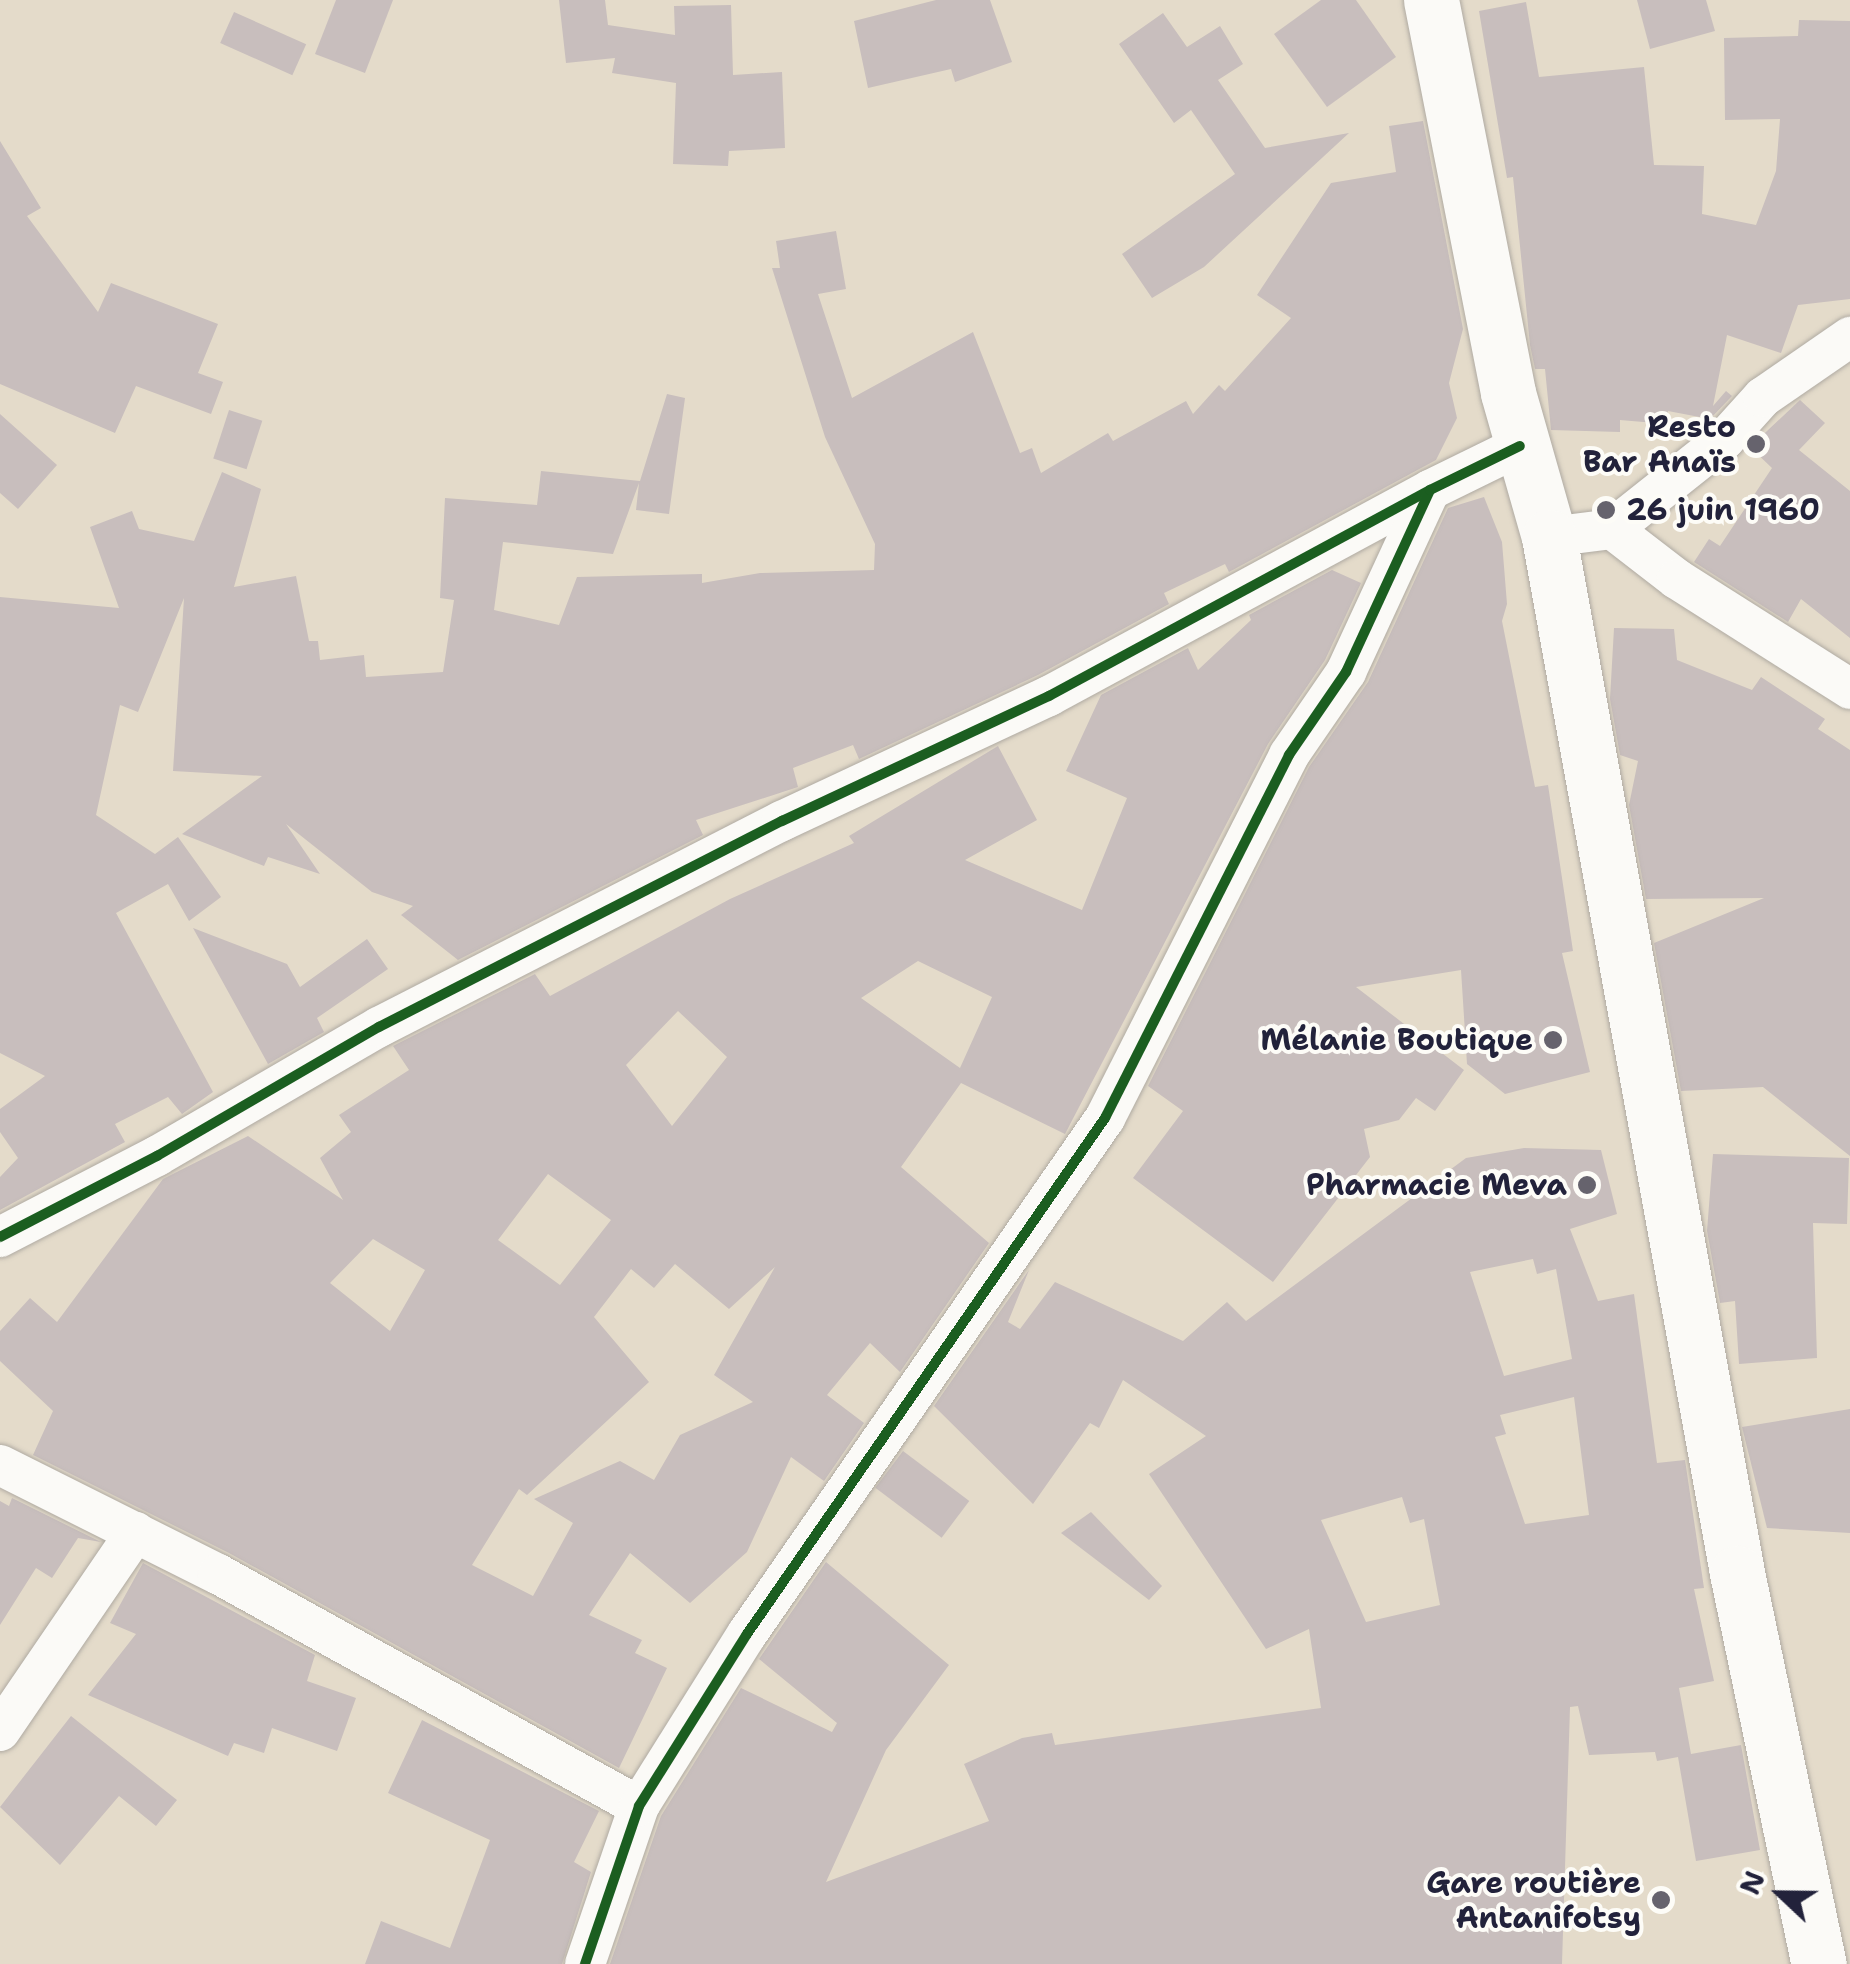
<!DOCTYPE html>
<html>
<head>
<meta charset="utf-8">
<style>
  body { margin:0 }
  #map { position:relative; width:1850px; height:1964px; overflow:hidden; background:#e4dbca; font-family:"Shantell Sans",sans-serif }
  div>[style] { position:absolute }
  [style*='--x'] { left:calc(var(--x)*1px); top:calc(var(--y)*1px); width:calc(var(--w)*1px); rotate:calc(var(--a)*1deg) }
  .building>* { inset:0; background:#c8bebd; transform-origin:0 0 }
  .roads { filter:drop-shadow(0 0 2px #afaaa2) drop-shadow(0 0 2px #afaaa2) }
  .street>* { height:40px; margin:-20px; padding:0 20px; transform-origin:20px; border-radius:20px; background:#fbfaf7 }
  .secondary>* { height:55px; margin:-27.5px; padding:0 27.5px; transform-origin:27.5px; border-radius:27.5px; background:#fbfaf7 }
  .cycleway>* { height:10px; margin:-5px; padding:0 5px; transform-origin:5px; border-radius:5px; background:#1b5e20 }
  .dots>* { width:28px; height:28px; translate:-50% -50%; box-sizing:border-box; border:5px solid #fdfcf7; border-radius:50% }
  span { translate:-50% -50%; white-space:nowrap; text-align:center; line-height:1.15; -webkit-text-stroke:8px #fdfcf7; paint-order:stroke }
  .poi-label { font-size:30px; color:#22223b; font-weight:700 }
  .right { translate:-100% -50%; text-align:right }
  .left { translate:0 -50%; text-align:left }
  .north { position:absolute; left:1730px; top:1844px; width:100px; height:100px; -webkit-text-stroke:8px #fdfcf7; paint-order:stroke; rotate:292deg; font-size:28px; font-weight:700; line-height:40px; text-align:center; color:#22223b }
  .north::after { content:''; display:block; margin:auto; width:35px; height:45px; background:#22223b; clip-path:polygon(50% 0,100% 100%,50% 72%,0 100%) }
</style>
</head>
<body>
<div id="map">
  <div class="building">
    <i style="clip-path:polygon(336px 0,393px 0,365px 73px,315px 54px)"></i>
    <i style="clip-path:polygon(559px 0,605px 0,608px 25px,675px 35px,674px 6px,731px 5px,733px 75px,782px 72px,785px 148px,729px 151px,728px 166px,673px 164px,676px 83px,612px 73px,615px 58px,566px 63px)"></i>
    <i style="clip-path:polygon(936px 0,990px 0,1012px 62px,955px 82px,951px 69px,868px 88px,854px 21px)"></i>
    <i style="clip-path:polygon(1321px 0,1356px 0,1396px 57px,1327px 107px,1274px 34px)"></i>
    <i style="clip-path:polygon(1637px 0,1706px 0,1715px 31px,1650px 49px)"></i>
    <i style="clip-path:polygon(1526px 2px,1539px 77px,1644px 67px,1654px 165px,1704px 166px,1702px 214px,1756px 225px,1776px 171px,1780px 119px,1725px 120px,1724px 38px,1798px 36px,1799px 20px,1850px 21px,1850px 299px,1798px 305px,1781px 353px,1727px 335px,1713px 406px,1726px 391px,1732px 396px,1710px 419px,1668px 411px,1667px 424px,1620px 420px,1620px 432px,1551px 430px,1545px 369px,1535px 369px,1530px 345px,1513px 177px,1507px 178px,1479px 11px)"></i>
    <i style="left:234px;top:12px;width:79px;height:34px;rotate:24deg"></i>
    <i style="clip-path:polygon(1163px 13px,1187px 47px,1220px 26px,1243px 64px,1218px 80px,1265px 148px,1349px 133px,1204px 267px,1152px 298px,1122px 254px,1235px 174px,1191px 110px,1174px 123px,1119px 44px)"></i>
    <i style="clip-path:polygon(1423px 121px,1463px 329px,1449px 383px,1457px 418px,1436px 460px,1229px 572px,1225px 564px,1164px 593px,1169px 604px,1038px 675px,859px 759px,853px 745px,793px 768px,798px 787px,696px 820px,703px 835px,458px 960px,401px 915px,413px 906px,372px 892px,286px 824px,320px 874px,268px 857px,264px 866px,182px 834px,262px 776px,173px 771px,184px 598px,138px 712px,120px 705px,96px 815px,155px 854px,178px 837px,221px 897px,189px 921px,168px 884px,116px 913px,213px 1092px,182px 1114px,168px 1097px,115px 1124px,125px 1142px,0 1210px,0 1177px,18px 1158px,0 1132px,0 1109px,45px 1076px,0 1053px,0 597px,119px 608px,90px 527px,132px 511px,139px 529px,194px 541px,222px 472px,261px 489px,234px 587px,296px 576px,309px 641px,318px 641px,320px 660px,364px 655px,366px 677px,443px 672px,454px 600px,440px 598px,445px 498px,537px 505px,541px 471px,640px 481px,667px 394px,685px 398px,669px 514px,636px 510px,639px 483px,613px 554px,503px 542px,494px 610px,559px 625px,577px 577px,702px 574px,702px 583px,760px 573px,874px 570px,875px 544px,825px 437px,772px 268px,780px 268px,776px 241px,836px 231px,846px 289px,818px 294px,852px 398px,973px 332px,1020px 453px,1032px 448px,1041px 473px,1108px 433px,1113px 441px,1186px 401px,1193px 414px,1219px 385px,1225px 391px,1291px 318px,1257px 295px,1331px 183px,1396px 172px,1389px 126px)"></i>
    <i style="clip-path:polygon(0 141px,41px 208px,27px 216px,98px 312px,111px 283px,218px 324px,198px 373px,223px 382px,211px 414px,136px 386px,115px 433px,0 384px)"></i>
    <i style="clip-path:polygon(1800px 400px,1825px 423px,1799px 450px,1850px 491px,1850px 638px,1801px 599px,1788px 622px,1694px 562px,1709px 539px,1720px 546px,1772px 468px,1750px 447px)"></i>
    <i style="left:229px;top:410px;width:35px;height:51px;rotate:18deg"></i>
    <i style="clip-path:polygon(0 414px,57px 465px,18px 509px,0 493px)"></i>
    <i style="clip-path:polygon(1484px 497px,1502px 542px,1507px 604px,1502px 621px,1535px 787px,1548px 785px,1573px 951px,1562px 953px,1590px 1072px,1505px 1094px,1467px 1064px,1461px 970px,1356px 987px,1464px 1070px,1435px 1111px,1416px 1098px,1399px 1120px,1364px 1129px,1370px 1157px,1273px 1282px,1133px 1178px,1183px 1111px,1148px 1086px,1309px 767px,1368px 682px,1448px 508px)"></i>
    <i style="clip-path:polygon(evenodd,1332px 570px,1361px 583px,1325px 660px,1268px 744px,1065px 1134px,961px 1083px,901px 1167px,989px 1243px,900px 1372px,870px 1343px,827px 1395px,864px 1423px,824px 1481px,791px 1457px,747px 1552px,690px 1603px,630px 1553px,589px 1615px,642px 1640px,635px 1653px,667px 1668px,619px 1768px,229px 1553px,33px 1455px,53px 1411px,0 1361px,0 1331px,30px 1298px,57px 1322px,163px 1179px,248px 1136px,343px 1200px,320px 1158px,351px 1132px,339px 1115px,409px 1070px,393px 1046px,535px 974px,550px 996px,730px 899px,854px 843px,849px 836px,998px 746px,1037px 820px,965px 860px,1082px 910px,1127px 798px,1066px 771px,1101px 695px,1188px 648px,1198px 670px,1251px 620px,1249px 615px,1332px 570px,918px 961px,992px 997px,960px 1068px,861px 998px,918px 961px,1332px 570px,678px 1011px,727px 1057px,672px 1126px,626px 1065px,678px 1011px,1332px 570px,548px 1174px,611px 1220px,560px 1285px,498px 1240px,548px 1174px,1332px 570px,373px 1239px,425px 1270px,390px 1331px,330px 1283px,373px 1239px,1332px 570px,675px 1264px,729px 1309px,775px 1267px,714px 1375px,753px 1402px,680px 1435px,654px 1480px,620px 1461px,534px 1499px,573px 1523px,533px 1596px,472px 1565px,519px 1489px,527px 1495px,649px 1382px,594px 1317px,631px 1269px,654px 1288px,675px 1264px)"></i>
    <i style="clip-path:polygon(1614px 628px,1674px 629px,1677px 660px,1752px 690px,1761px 677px,1825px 719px,1818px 729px,1850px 750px,1850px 1156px,1763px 1087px,1681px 1091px,1654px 943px,1764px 898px,1646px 899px,1629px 805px,1638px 761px,1620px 755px,1610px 699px)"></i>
    <i style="clip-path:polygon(193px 928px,287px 964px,300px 987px,367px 939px,388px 969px,317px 1018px,324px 1032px,268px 1064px)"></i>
    <i style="clip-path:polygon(evenodd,1524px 1148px,1601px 1150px,1617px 1214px,1570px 1229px,1598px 1301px,1634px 1294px,1657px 1463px,1685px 1460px,1704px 1588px,1694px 1589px,1714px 1681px,1679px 1688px,1691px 1754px,1741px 1745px,1760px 1850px,1696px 1861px,1678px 1757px,1657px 1761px,1655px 1752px,1589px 1755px,1578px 1706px,1570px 1707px,1562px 1964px,610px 1964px,661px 1816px,741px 1688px,832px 1732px,837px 1723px,759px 1659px,826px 1562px,949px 1665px,886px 1750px,826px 1882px,989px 1821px,964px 1764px,1022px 1738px,1052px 1733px,1055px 1745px,1321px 1708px,1309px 1629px,1266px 1649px,1149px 1474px,1206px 1436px,1123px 1380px,1099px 1428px,1090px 1423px,1033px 1504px,934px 1406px,1029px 1270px,1008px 1322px,1020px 1329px,1055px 1282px,1183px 1341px,1227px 1302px,1246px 1321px,1466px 1158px,1524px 1148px,1533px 1259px,1537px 1274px,1556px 1269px,1572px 1359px,1504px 1376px,1470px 1272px,1533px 1259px,1524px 1148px,1574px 1397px,1589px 1515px,1525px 1524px,1495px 1437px,1506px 1434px,1500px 1415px,1574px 1397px,1524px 1148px,1402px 1497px,1410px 1523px,1424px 1519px,1440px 1605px,1366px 1622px,1321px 1520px,1402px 1497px)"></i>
    <i style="clip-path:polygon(1713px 1154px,1849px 1158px,1847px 1224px,1813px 1223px,1817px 1358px,1739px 1364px,1735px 1301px,1720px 1303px,1707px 1231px)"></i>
    <i style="clip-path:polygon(1850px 1409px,1850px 1533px,1767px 1528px,1742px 1427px)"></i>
    <i style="left:903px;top:1451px;width:83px;height:46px;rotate:37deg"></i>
    <i style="clip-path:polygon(12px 1498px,101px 1542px,78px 1538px,52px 1578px,36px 1568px,0 1625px,0 1501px,9px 1506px)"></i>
    <i style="clip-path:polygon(1091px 1512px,1162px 1586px,1149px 1600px,1061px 1533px)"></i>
    <i style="clip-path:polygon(143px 1563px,315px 1655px,307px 1681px,356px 1698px,337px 1751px,272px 1728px,264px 1753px,234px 1743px,228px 1756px,88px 1695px,136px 1634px,110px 1623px)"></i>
    <i style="clip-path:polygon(71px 1716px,177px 1800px,156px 1826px,119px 1796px,60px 1865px,0 1807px)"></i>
    <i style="clip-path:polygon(422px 1720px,599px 1811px,574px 1862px,591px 1872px,562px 1964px,365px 1964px,381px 1921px,450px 1948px,490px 1840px,388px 1793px)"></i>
  </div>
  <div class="roads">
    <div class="street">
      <i style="--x:1612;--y:529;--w:144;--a:-38.5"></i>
      <i style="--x:1725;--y:439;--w:57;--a:-47.9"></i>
      <i style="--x:1763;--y:397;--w:106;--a:-34.6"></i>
      <i style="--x:1549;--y:537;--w:64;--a:-7.2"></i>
      <i style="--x:1612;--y:529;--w:82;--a:37.6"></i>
      <i style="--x:1677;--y:579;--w:205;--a:32.4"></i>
      <i style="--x:0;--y:1237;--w:177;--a:-27.3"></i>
      <i style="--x:157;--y:1156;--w:257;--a:-30.2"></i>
      <i style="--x:379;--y:1027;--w:453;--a:-27.1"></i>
      <i style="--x:782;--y:821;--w:295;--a:-25.1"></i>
      <i style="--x:1049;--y:696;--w:433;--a:-28.4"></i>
      <i style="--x:0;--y:1465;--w:244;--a:26.6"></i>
      <i style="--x:218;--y:1574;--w:481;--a:28.9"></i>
      <i style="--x:0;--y:1731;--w:241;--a:-55.7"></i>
      <i style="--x:585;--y:1964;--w:167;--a:-71.1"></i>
      <i style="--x:639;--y:1806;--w:203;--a:-57.9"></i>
      <i style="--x:747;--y:1634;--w:628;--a:-55.25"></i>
      <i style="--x:1105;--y:1118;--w:407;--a:-63.1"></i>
      <i style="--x:1289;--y:755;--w:101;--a:-55.5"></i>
      <i style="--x:1346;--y:672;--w:200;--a:-65.2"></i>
      <i style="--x:1430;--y:490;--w:100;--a:-26.1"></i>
    </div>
    <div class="secondary">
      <i style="--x:1431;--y:0;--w:400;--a:78.9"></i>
      <i style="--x:1508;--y:393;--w:150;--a:74.1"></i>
      <i style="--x:1549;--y:537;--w:1053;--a:79.71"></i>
      <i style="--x:1737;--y:1573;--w:400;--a:78.2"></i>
    </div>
  </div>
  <div class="cycleway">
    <i style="--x:0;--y:1237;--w:177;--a:-27.3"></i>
    <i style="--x:157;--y:1156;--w:257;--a:-30.2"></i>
    <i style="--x:379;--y:1027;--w:453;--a:-27.1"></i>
    <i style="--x:782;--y:821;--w:295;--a:-25.1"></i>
    <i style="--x:1049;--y:696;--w:433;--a:-28.4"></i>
    <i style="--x:585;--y:1964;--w:167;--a:-71.1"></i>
    <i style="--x:639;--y:1806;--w:203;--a:-57.9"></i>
    <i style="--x:747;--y:1634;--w:628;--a:-55.25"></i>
    <i style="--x:1105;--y:1118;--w:407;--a:-63.1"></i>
    <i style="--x:1289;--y:755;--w:101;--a:-55.5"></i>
    <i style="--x:1346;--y:672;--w:200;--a:-65.2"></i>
    <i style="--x:1430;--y:490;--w:100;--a:-26.1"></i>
  </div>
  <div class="dots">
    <i style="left:1756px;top:444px;background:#66636d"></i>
    <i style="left:1606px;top:510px;background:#66636d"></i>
    <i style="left:1553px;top:1040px;background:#66636d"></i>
    <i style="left:1587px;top:1185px;background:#66636d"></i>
    <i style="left:1661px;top:1900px;background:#66636d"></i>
  </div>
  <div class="poi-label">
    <span class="right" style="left:1736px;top:444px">Resto<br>Bar Anaïs</span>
    <span class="left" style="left:1626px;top:510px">26 juin 1960</span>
    <span class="right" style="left:1533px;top:1040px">Mélanie Boutique</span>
    <span class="right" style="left:1567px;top:1185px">Pharmacie Meva</span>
    <span class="right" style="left:1641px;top:1900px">Gare routière<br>Antanifotsy</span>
  </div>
  <div class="north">N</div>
</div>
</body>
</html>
